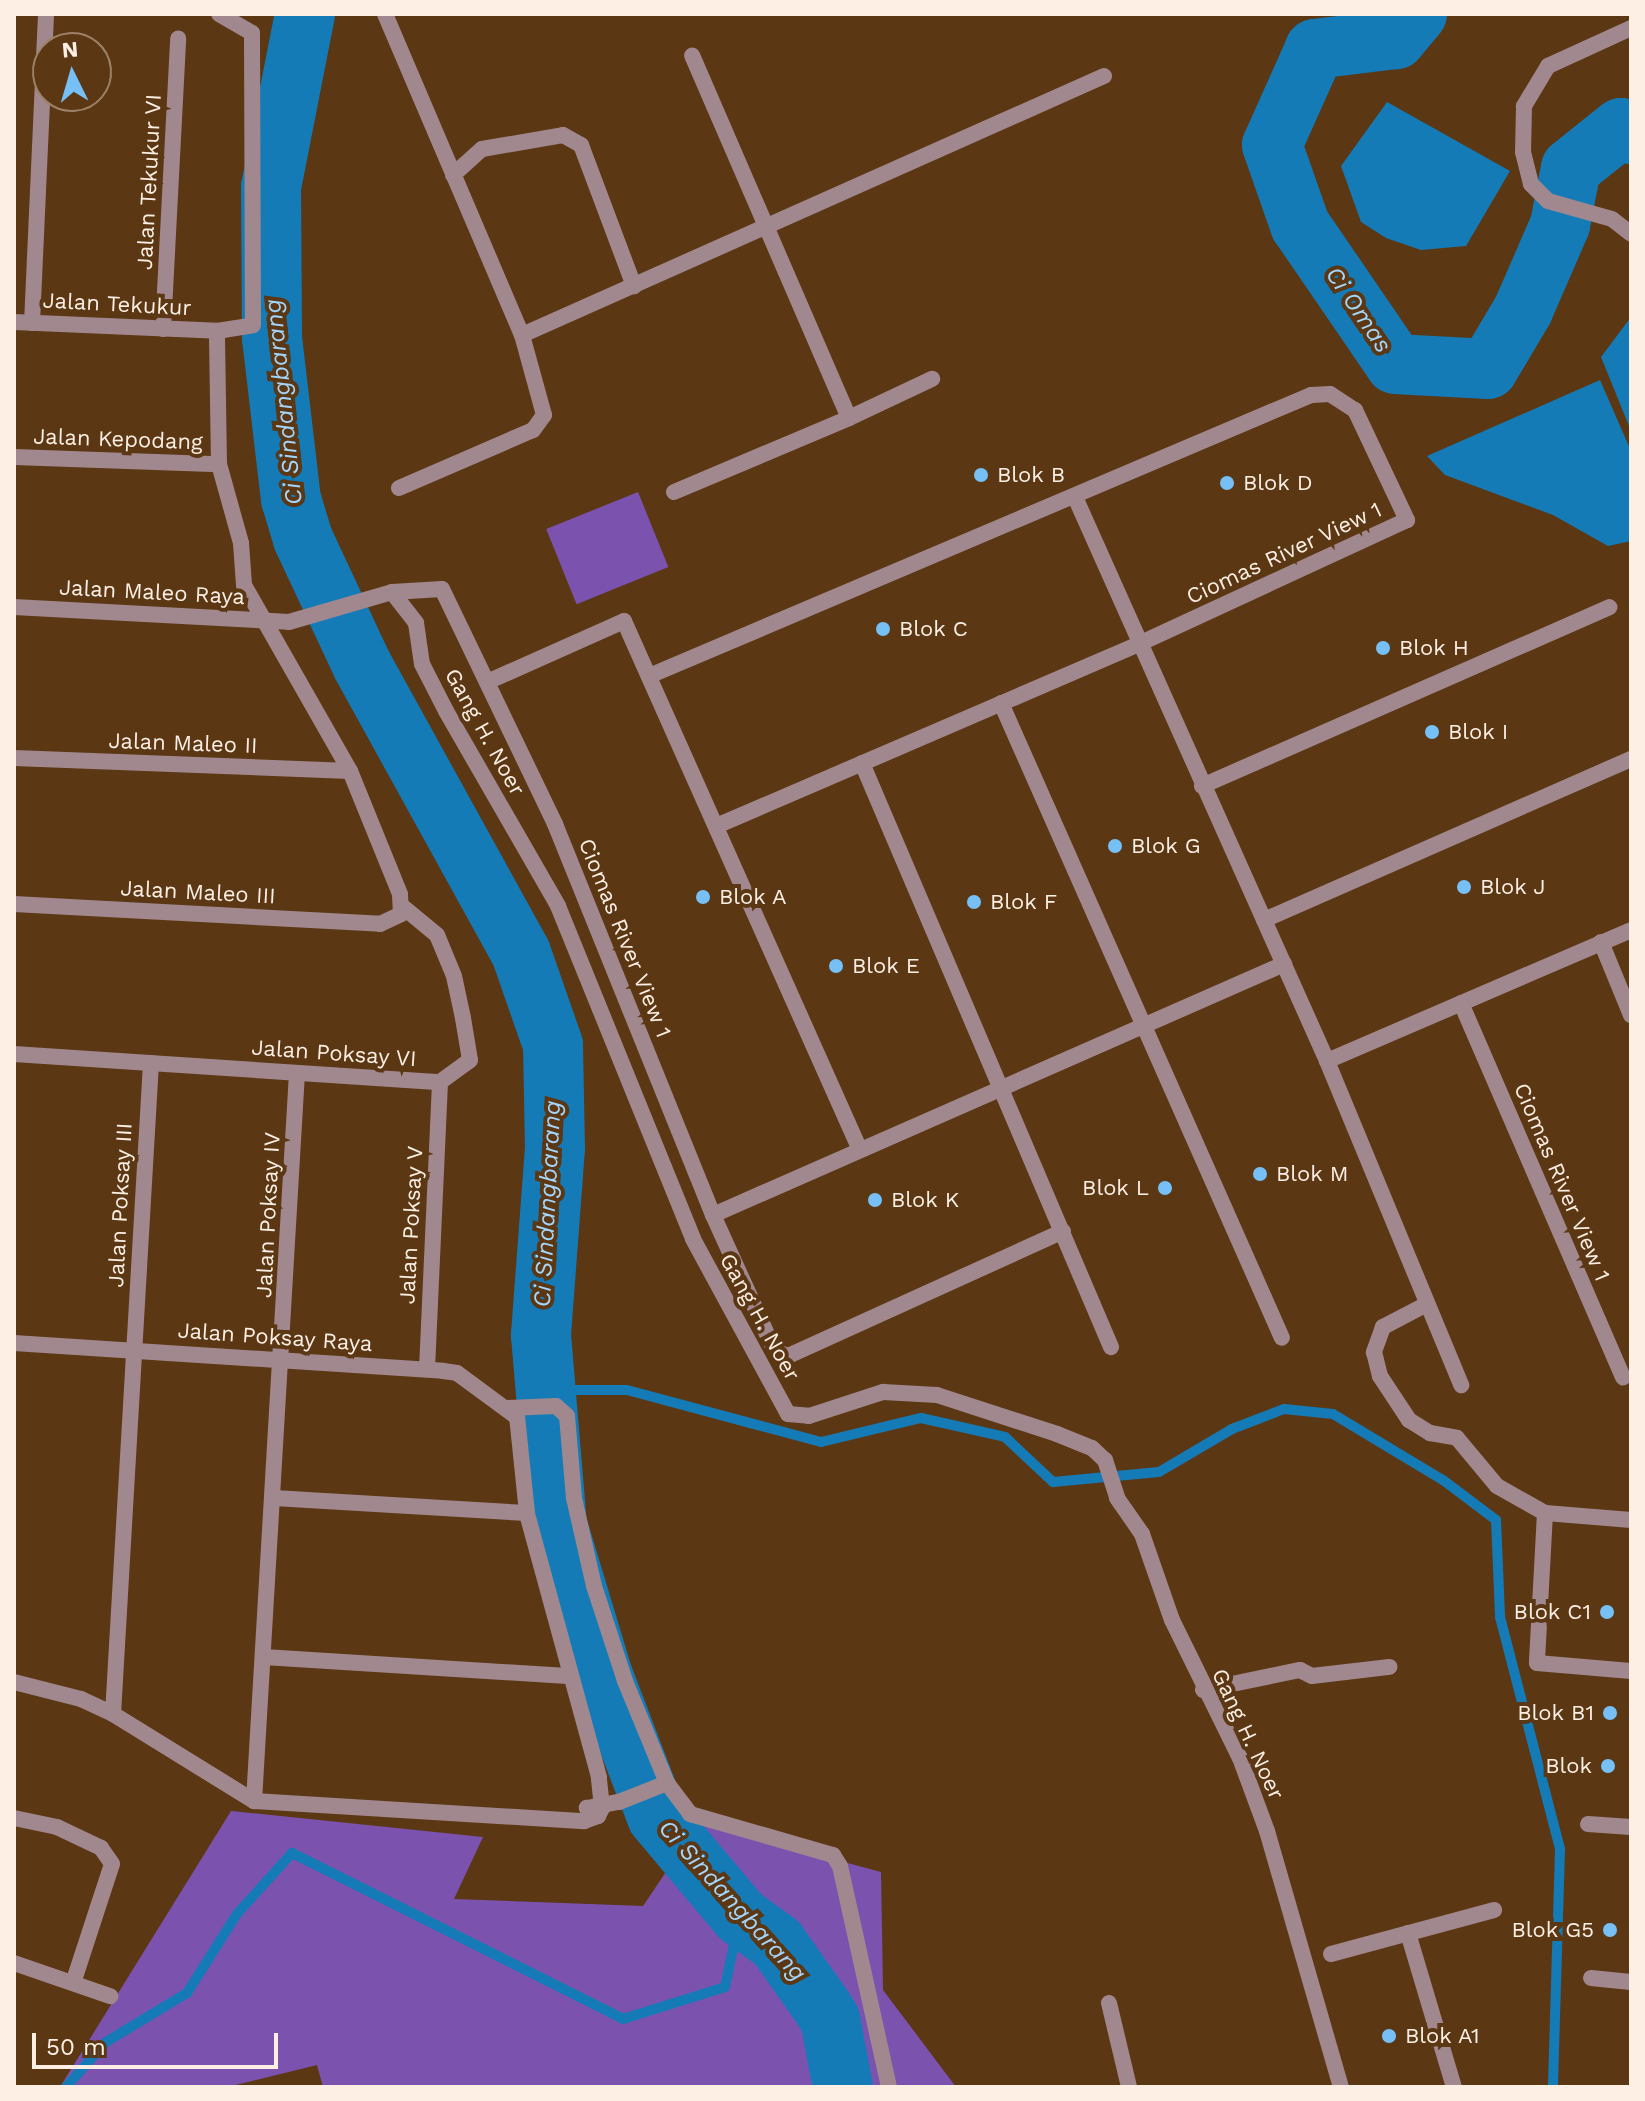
<!DOCTYPE html>
<html>
<head>
<meta charset="utf-8">
<style>
  body { margin:0 }
  #map { position:relative; width:1645px; height:2101px; overflow:hidden; background:#5b3714; font-family:"Work Sans",sans-serif }
  div>[style] { position:absolute }
  [style*='--x'] { left:calc(var(--x)*1px); top:calc(var(--y)*1px); width:calc(var(--w)*1px); rotate:calc(var(--a)*1deg) }
  .green>* { inset:0; background:#7b53af; transform-origin:0 0 }
  .water>* { inset:0; background:#157bb6 }
  .stream>* { height:10px; margin:-5px; padding:0 5px; transform-origin:5px; border-radius:5px; background:#157bb6 }
  .river>* { height:60px; margin:-30px; padding:0 30px; transform-origin:30px; border-radius:30px; background:#157bb6 }
  .lane>* { height:16px; margin:-8px; padding:0 8px; transform-origin:8px; border-radius:8px; background:#a1888e }
  .street>* { height:16px; margin:-8px; padding:0 8px; transform-origin:8px; border-radius:8px; background:#a1888e }
  .dots>* { width:22px; height:22px; translate:-50% -50%; box-sizing:border-box; border:4px solid #5b3714; border-radius:50% }
  span { translate:-50% -50%; white-space:nowrap; text-align:center; line-height:1.15; -webkit-text-stroke:8px #5b3714; paint-order:stroke }
  .street-label { font-size:22px; color:#fdefe4 }
  .poi-label { font-size:22px; color:#fdefe4 }
  .left { translate:0 -50%; text-align:left }
  .right { translate:-100% -50%; text-align:right }
  .water-label { font-size:24px; color:#a4d6fc; font-style:italic }
  .frame { position:absolute; inset:0; border:16px solid #fdefe4; pointer-events:none }
  .north { position:absolute; left:32px; top:32px; width:80px; height:80px; box-sizing:border-box; background:#5b3714; border:2px solid #9c8167; border-radius:50%; rotate:355deg; font-size:22px; font-weight:700; line-height:32px; text-align:center; color:#fdefe4 }
  .north::after { content:''; display:block; margin:auto; width:28px; height:36px; background:#76c0f6; clip-path:polygon(50% 0,100% 100%,50% 72%,0 100%) }
  .scale { position:absolute; left:32px; top:2033px; width:246px; height:36px; box-sizing:border-box; border:4px solid #fdefe4; border-top:0; padding-left:10px; font-size:24px; line-height:28px; white-space:nowrap; color:#fdefe4; -webkit-text-stroke:6px #5b3714; paint-order:stroke }
</style>
</head>
<body>
<div id="map">
  <div class="green">
    <i style="left:638px;top:492px;width:81px;height:99px;rotate:68deg"></i>
    <i style="clip-path:polygon(231px 1811px,483px 1837px,454px 1899px,643px 1906px,699px 1823px,881px 1872px,883px 1990px,956px 2087px,323px 2087px,317px 2065px,227px 2087px,60px 2087px)"></i>
  </div>
  <div class="water">
    <i style="clip-path:polygon(1387px 102px,1510px 171px,1466px 246px,1421px 250px,1386px 238px,1361px 222px,1341px 166px)"></i>
    <i style="clip-path:polygon(1631px 317px,1631px 431px,1601px 357px)"></i>
    <i style="clip-path:polygon(1600px 380px,1631px 451px,1631px 541px,1608px 546px,1553px 515px,1445px 475px,1427px 456px)"></i>
  </div>
  <div class="stream">
    <i style="--x:546;--y:1390;--w:81;--a:0"></i>
    <i style="--x:627;--y:1390;--w:201;--a:15"></i>
    <i style="--x:821;--y:1442;--w:103;--a:-13.5"></i>
    <i style="--x:921;--y:1418;--w:86;--a:12.7"></i>
    <i style="--x:1005;--y:1437;--w:66;--a:43.2"></i>
    <i style="--x:1053;--y:1482;--w:106;--a:-5.4"></i>
    <i style="--x:1159;--y:1472;--w:85;--a:-30.5"></i>
    <i style="--x:1232;--y:1429;--w:56;--a:-21"></i>
    <i style="--x:1284;--y:1409;--w:49;--a:5.8"></i>
    <i style="--x:1333;--y:1414;--w:128;--a:31"></i>
    <i style="--x:1443;--y:1480;--w:66;--a:37"></i>
    <i style="--x:1496;--y:1520;--w:97;--a:87.6"></i>
    <i style="--x:1500;--y:1617;--w:240;--a:75.5"></i>
    <i style="--x:1560;--y:1849;--w:238;--a:91.7"></i>
    <i style="--x:66;--y:2087;--w:60;--a:-48.4"></i>
    <i style="--x:106;--y:2042;--w:95;--a:-31.2"></i>
    <i style="--x:187;--y:1993;--w:93;--a:-57.7"></i>
    <i style="--x:237;--y:1914;--w:82;--a:-48"></i>
    <i style="--x:292;--y:1853;--w:370;--a:26.6"></i>
    <i style="--x:623;--y:2019;--w:107;--a:-17.4"></i>
    <i style="--x:725;--y:1987;--w:73;--a:-78.1"></i>
  </div>
  <div class="river">
    <i style="--x:305;--y:14;--w:176;--a:101.1"></i>
    <i style="--x:271;--y:187;--w:151;--a:89.6"></i>
    <i style="--x:272;--y:338;--w:162;--a:83.3"></i>
    <i style="--x:291;--y:499;--w:42;--a:73.3"></i>
    <i style="--x:303;--y:539;--w:139;--a:64.9"></i>
    <i style="--x:362;--y:665;--w:329;--a:61.1"></i>
    <i style="--x:521;--y:953;--w:97;--a:70.8"></i>
    <i style="--x:553;--y:1045;--w:103;--a:88.9"></i>
    <i style="--x:555;--y:1148;--w:188;--a:94.3"></i>
    <i style="--x:541;--y:1335;--w:190;--a:85.2"></i>
    <i style="--x:557;--y:1524;--w:159;--a:73.2"></i>
    <i style="--x:603;--y:1676;--w:151;--a:69"></i>
    <i style="--x:657;--y:1817;--w:129;--a:50"></i>
    <i style="--x:740;--y:1916;--w:46;--a:36.1"></i>
    <i style="--x:777;--y:1943;--w:80;--a:54.7"></i>
    <i style="--x:823;--y:2008;--w:13;--a:58"></i>
    <i style="--x:830;--y:2019;--w:69;--a:79.2"></i>
    <i style="--x:1417;--y:14;--w:33;--a:130"></i>
    <i style="--x:1396;--y:39;--w:82;--a:173"></i>
    <i style="--x:1315;--y:49;--w:105;--a:114.1"></i>
    <i style="--x:1272;--y:145;--w:85;--a:70.7"></i>
    <i style="--x:1300;--y:225;--w:168;--a:55.6"></i>
    <i style="--x:1395;--y:364;--w:93;--a:3.1"></i>
    <i style="--x:1488;--y:369;--w:69;--a:-59.3"></i>
    <i style="--x:1523;--y:310;--w:93;--a:-66.5"></i>
    <i style="--x:1560;--y:225;--w:58;--a:-79.1"></i>
    <i style="--x:1571;--y:168;--w:64;--a:-38.7"></i>
    <i style="--x:1621;--y:128;--w:12;--a:31"></i>
  </div>
  <div class="lane">
    <i style="--x:453;--y:175;--w:39;--a:-42"></i>
    <i style="--x:482;--y:149;--w:82;--a:-9.8"></i>
    <i style="--x:563;--y:135;--w:21;--a:29"></i>
    <i style="--x:581;--y:145;--w:151;--a:69.4"></i>
  </div>
  <div class="street">
    <i style="--x:385;--y:14;--w:349;--a:66.9"></i>
    <i style="--x:522;--y:335;--w:83;--a:74.6"></i>
    <i style="--x:544;--y:415;--w:19;--a:126"></i>
    <i style="--x:533;--y:430;--w:146;--a:156.6"></i>
    <i style="--x:1631;--y:28;--w:91;--a:155.4"></i>
    <i style="--x:1548;--y:66;--w:47;--a:121"></i>
    <i style="--x:1524;--y:106;--w:46;--a:91.2"></i>
    <i style="--x:1523;--y:152;--w:33;--a:76"></i>
    <i style="--x:1531;--y:184;--w:24;--a:45"></i>
    <i style="--x:1548;--y:201;--w:66;--a:15.7"></i>
    <i style="--x:1612;--y:219;--w:24;--a:38"></i>
    <i style="--x:14;--y:322;--w:203;--a:2.5"></i>
    <i style="--x:217;--y:331;--w:36;--a:-9"></i>
    <i style="--x:253;--y:325;--w:292;--a:-90.2"></i>
    <i style="--x:252;--y:33;--w:38;--a:-150"></i>
    <i style="--x:32;--y:323;--w:309;--a:-87.4"></i>
    <i style="--x:163;--y:329;--w:291;--a:-87"></i>
    <i style="--x:522;--y:335;--w:637;--a:-23.99"></i>
    <i style="--x:849;--y:418;--w:92;--a:-25.2"></i>
    <i style="--x:14;--y:457;--w:205;--a:2"></i>
    <i style="--x:674;--y:492;--w:190;--a:-22.9"></i>
    <i style="--x:849;--y:418;--w:395;--a:-113.4"></i>
    <i style="--x:1075;--y:497;--w:618;--a:65.92"></i>
    <i style="--x:1327;--y:1061;--w:331;--a:-23.3"></i>
    <i style="--x:392;--y:592;--w:39;--a:52"></i>
    <i style="--x:416;--y:623;--w:41;--a:81.7"></i>
    <i style="--x:422;--y:664;--w:53;--a:62.9"></i>
    <i style="--x:446;--y:711;--w:225;--a:60.1"></i>
    <i style="--x:558;--y:906;--w:359;--a:67.9"></i>
    <i style="--x:693;--y:1239;--w:199;--a:61.5"></i>
    <i style="--x:788;--y:1414;--w:21;--a:5"></i>
    <i style="--x:809;--y:1416;--w:78;--a:-18"></i>
    <i style="--x:883;--y:1392;--w:54;--a:3.2"></i>
    <i style="--x:937;--y:1395;--w:126;--a:18"></i>
    <i style="--x:1057;--y:1434;--w:38;--a:22"></i>
    <i style="--x:1092;--y:1448;--w:18;--a:43"></i>
    <i style="--x:1105;--y:1460;--w:40;--a:72"></i>
    <i style="--x:1117;--y:1498;--w:44;--a:55.2"></i>
    <i style="--x:1142;--y:1534;--w:91;--a:70.8"></i>
    <i style="--x:1172;--y:1620;--w:154;--a:63.8"></i>
    <i style="--x:1240;--y:1758;--w:78;--a:69.7"></i>
    <i style="--x:1267;--y:1831;--w:266;--a:73.9"></i>
    <i style="--x:14;--y:607;--w:275;--a:3.1"></i>
    <i style="--x:289;--y:622;--w:107;--a:-16.2"></i>
    <i style="--x:392;--y:592;--w:50;--a:-3.4"></i>
    <i style="--x:442;--y:589;--w:261;--a:64.3"></i>
    <i style="--x:555;--y:824;--w:422;--a:68"></i>
    <i style="--x:713;--y:1215;--w:141;--a:65.6"></i>
    <i style="--x:771;--y:1343;--w:13;--a:48"></i>
    <i style="--x:780;--y:1353;--w:9;--a:21"></i>
    <i style="--x:788;--y:1356;--w:302;--a:-24.4"></i>
    <i style="--x:649;--y:676;--w:719;--a:-23"></i>
    <i style="--x:1311;--y:395;--w:19;--a:-3"></i>
    <i style="--x:1330;--y:394;--w:30;--a:33"></i>
    <i style="--x:1355;--y:410;--w:122;--a:64.7"></i>
    <i style="--x:1407;--y:520;--w:295;--a:155.2"></i>
    <i style="--x:1139;--y:644;--w:460;--a:156.7"></i>
    <i style="--x:487;--y:682;--w:150;--a:-24"></i>
    <i style="--x:624;--y:621;--w:579;--a:65.96"></i>
    <i style="--x:1001;--y:703;--w:694;--a:66.13"></i>
    <i style="--x:14;--y:758;--w:336;--a:2.2"></i>
    <i style="--x:862;--y:763;--w:635;--a:66.91"></i>
    <i style="--x:1202;--y:786;--w:445;--a:-23.7"></i>
    <i style="--x:14;--y:904;--w:367;--a:3.1"></i>
    <i style="--x:380;--y:924;--w:23;--a:-25"></i>
    <i style="--x:401;--y:914;--w:20;--a:-93"></i>
    <i style="--x:400;--y:894;--w:133;--a:-112.1"></i>
    <i style="--x:350;--y:771;--w:214;--a:-119.7"></i>
    <i style="--x:244;--y:585;--w:42;--a:-94.1"></i>
    <i style="--x:241;--y:543;--w:82;--a:-105.6"></i>
    <i style="--x:219;--y:464;--w:133;--a:-90.9"></i>
    <i style="--x:1264;--y:920;--w:401;--a:-23.7"></i>
    <i style="--x:1601;--y:942;--w:79;--a:67.7"></i>
    <i style="--x:1461;--y:1003;--w:408;--a:66.6"></i>
    <i style="--x:14;--y:1054;--w:427;--a:3.8"></i>
    <i style="--x:440;--y:1082;--w:37;--a:-36"></i>
    <i style="--x:470;--y:1060;--w:43;--a:-99.5"></i>
    <i style="--x:463;--y:1018;--w:43;--a:-102.1"></i>
    <i style="--x:454;--y:976;--w:44;--a:-112.5"></i>
    <i style="--x:437;--y:935;--w:44;--a:-140.5"></i>
    <i style="--x:1327;--y:1061;--w:351;--a:67.5"></i>
    <i style="--x:713;--y:1215;--w:624;--a:-23.73"></i>
    <i style="--x:1427;--y:1304;--w:50;--a:152.4"></i>
    <i style="--x:1383;--y:1327;--w:27;--a:110"></i>
    <i style="--x:1374;--y:1352;--w:25;--a:76"></i>
    <i style="--x:1380;--y:1376;--w:53;--a:56.6"></i>
    <i style="--x:1409;--y:1420;--w:25;--a:32"></i>
    <i style="--x:1430;--y:1433;--w:27;--a:10"></i>
    <i style="--x:1457;--y:1438;--w:62;--a:50.2"></i>
    <i style="--x:1497;--y:1486;--w:55;--a:29.4"></i>
    <i style="--x:14;--y:1343;--w:430;--a:3.7"></i>
    <i style="--x:443;--y:1371;--w:14;--a:8"></i>
    <i style="--x:457;--y:1373;--w:71;--a:36.4"></i>
    <i style="--x:427;--y:1369;--w:287;--a:-87.4"></i>
    <i style="--x:507;--y:1408;--w:49;--a:-2.3"></i>
    <i style="--x:556;--y:1406;--w:15;--a:42"></i>
    <i style="--x:567;--y:1416;--w:82;--a:85.1"></i>
    <i style="--x:574;--y:1498;--w:90;--a:77.2"></i>
    <i style="--x:594;--y:1586;--w:100;--a:71.9"></i>
    <i style="--x:625;--y:1681;--w:110;--a:67.6"></i>
    <i style="--x:274;--y:1498;--w:253;--a:3.4"></i>
    <i style="--x:1631;--y:1520;--w:86;--a:-175.3"></i>
    <i style="--x:1545;--y:1513;--w:150;--a:93.1"></i>
    <i style="--x:1537;--y:1663;--w:94;--a:4.9"></i>
    <i style="--x:264;--y:1657;--w:304;--a:3.6"></i>
    <i style="--x:14;--y:1682;--w:69;--a:14.2"></i>
    <i style="--x:81;--y:1699;--w:35;--a:25"></i>
    <i style="--x:113;--y:1714;--w:166;--a:31.7"></i>
    <i style="--x:254;--y:1801;--w:331;--a:3.5"></i>
    <i style="--x:584;--y:1821;--w:15;--a:-20"></i>
    <i style="--x:598;--y:1816;--w:9;--a:-63"></i>
    <i style="--x:602;--y:1808;--w:31;--a:-96"></i>
    <i style="--x:599;--y:1777;--w:274;--a:-105.3"></i>
    <i style="--x:527;--y:1513;--w:97;--a:-95.9"></i>
    <i style="--x:517;--y:1417;--w:13;--a:-138"></i>
    <i style="--x:1203;--y:1690;--w:99;--a:-11.7"></i>
    <i style="--x:1300;--y:1670;--w:13;--a:27"></i>
    <i style="--x:1312;--y:1676;--w:78;--a:-6.7"></i>
    <i style="--x:113;--y:1714;--w:652;--a:-86.66"></i>
    <i style="--x:254;--y:1801;--w:729;--a:-86.62"></i>
    <i style="--x:598;--y:1816;--w:14;--a:-144"></i>
    <i style="--x:587;--y:1808;--w:33;--a:-11"></i>
    <i style="--x:619;--y:1802;--w:52;--a:-21.6"></i>
    <i style="--x:667;--y:1783;--w:39;--a:53"></i>
    <i style="--x:690;--y:1814;--w:149;--a:16"></i>
    <i style="--x:833;--y:1855;--w:13;--a:58"></i>
    <i style="--x:840;--y:1866;--w:226;--a:77.5"></i>
    <i style="--x:14;--y:1818;--w:44;--a:11.8"></i>
    <i style="--x:57;--y:1827;--w:49;--a:25.5"></i>
    <i style="--x:101;--y:1848;--w:19;--a:55"></i>
    <i style="--x:112;--y:1864;--w:125;--a:108.1"></i>
    <i style="--x:1588;--y:1824;--w:43;--a:4"></i>
    <i style="--x:1408;--y:1933;--w:161;--a:73.4"></i>
    <i style="--x:1331;--y:1954;--w:169;--a:-15.1"></i>
    <i style="--x:14;--y:1963;--w:102;--a:19"></i>
    <i style="--x:1591;--y:1978;--w:40;--a:5.7"></i>
    <i style="--x:1109;--y:2003;--w:86;--a:76.6"></i>
  </div>
  <div class="dots">
    <i style="left:981px;top:475px;background:#76c0f6"></i>
    <i style="left:1227px;top:483px;background:#76c0f6"></i>
    <i style="left:883px;top:629px;background:#76c0f6"></i>
    <i style="left:1383px;top:648px;background:#76c0f6"></i>
    <i style="left:1432px;top:732px;background:#76c0f6"></i>
    <i style="left:1115px;top:846px;background:#76c0f6"></i>
    <i style="left:1464px;top:887px;background:#76c0f6"></i>
    <i style="left:703px;top:897px;background:#76c0f6"></i>
    <i style="left:974px;top:902px;background:#76c0f6"></i>
    <i style="left:836px;top:966px;background:#76c0f6"></i>
    <i style="left:1260px;top:1174px;background:#76c0f6"></i>
    <i style="left:1165px;top:1188px;background:#76c0f6"></i>
    <i style="left:875px;top:1200px;background:#76c0f6"></i>
    <i style="left:1607px;top:1612px;background:#76c0f6"></i>
    <i style="left:1610px;top:1713px;background:#76c0f6"></i>
    <i style="left:1608px;top:1766px;background:#76c0f6"></i>
    <i style="left:1610px;top:1930px;background:#76c0f6"></i>
    <i style="left:1389px;top:2036px;background:#76c0f6"></i>
  </div>
  <div class="street-label">
    <span style="left:149px;top:182px;rotate:-87deg">Jalan Tekukur VI</span>
    <span style="left:117px;top:304px;rotate:3deg">Jalan Tekukur</span>
    <span style="left:118px;top:439px;rotate:2deg">Jalan Kepodang</span>
    <span style="left:1284px;top:553px;rotate:-25deg">Ciomas River View 1</span>
    <span style="left:152px;top:592px;rotate:3deg">Jalan Maleo Raya</span>
    <span style="left:485px;top:732px;rotate:61deg">Gang H. Noer</span>
    <span style="left:183px;top:743px;rotate:2deg">Jalan Maleo II</span>
    <span style="left:198px;top:892px;rotate:3deg">Jalan Maleo III</span>
    <span style="left:625px;top:938px;rotate:68deg">Ciomas River View 1</span>
    <span style="left:334px;top:1053px;rotate:4deg">Jalan Poksay VI</span>
    <span style="left:1562px;top:1182px;rotate:67deg">Ciomas River View 1</span>
    <span style="left:120px;top:1205px;rotate:-87deg">Jalan Poksay III</span>
    <span style="left:268px;top:1215px;rotate:-87deg">Jalan Poksay IV</span>
    <span style="left:411px;top:1225px;rotate:-87deg">Jalan Poksay V</span>
    <span style="left:760px;top:1317px;rotate:61deg">Gang H. Noer</span>
    <span style="left:275px;top:1337px;rotate:4deg">Jalan Poksay Raya</span>
    <span style="left:1248px;top:1734px;rotate:65deg">Gang H. Noer</span>
  </div>
  <div class="poi-label">
    <span class="left" style="left:997px;top:475px">Blok B</span>
    <span class="left" style="left:1243px;top:483px">Blok D</span>
    <span class="left" style="left:899px;top:629px">Blok C</span>
    <span class="left" style="left:1399px;top:648px">Blok H</span>
    <span class="left" style="left:1448px;top:732px">Blok I</span>
    <span class="left" style="left:1131px;top:846px">Blok G</span>
    <span class="left" style="left:1480px;top:887px">Blok J</span>
    <span class="left" style="left:719px;top:897px">Blok A</span>
    <span class="left" style="left:990px;top:902px">Blok F</span>
    <span class="left" style="left:852px;top:966px">Blok E</span>
    <span class="left" style="left:1276px;top:1174px">Blok M</span>
    <span class="right" style="left:1149px;top:1188px">Blok L</span>
    <span class="left" style="left:891px;top:1200px">Blok K</span>
    <span class="right" style="left:1591px;top:1612px">Blok C1</span>
    <span class="right" style="left:1594px;top:1713px">Blok B1</span>
    <span class="right" style="left:1592px;top:1766px">Blok</span>
    <span class="right" style="left:1594px;top:1930px">Blok G5</span>
    <span class="left" style="left:1405px;top:2036px">Blok A1</span>
  </div>
  <div class="water-label">
    <span style="left:1358px;top:310px;rotate:56deg">Ci Omas</span>
    <span style="left:284px;top:402px;rotate:-96deg">Ci Sindangbarang</span>
    <span style="left:548px;top:1204px;rotate:-87deg">Ci Sindangbarang</span>
    <span style="left:732px;top:1901px;rotate:48deg">Ci Sindangbarang</span>
  </div>
  <div class="frame"></div>
  <div class="north">N</div>
  <div class="scale">50 m</div>
</div>
</body>
</html>
